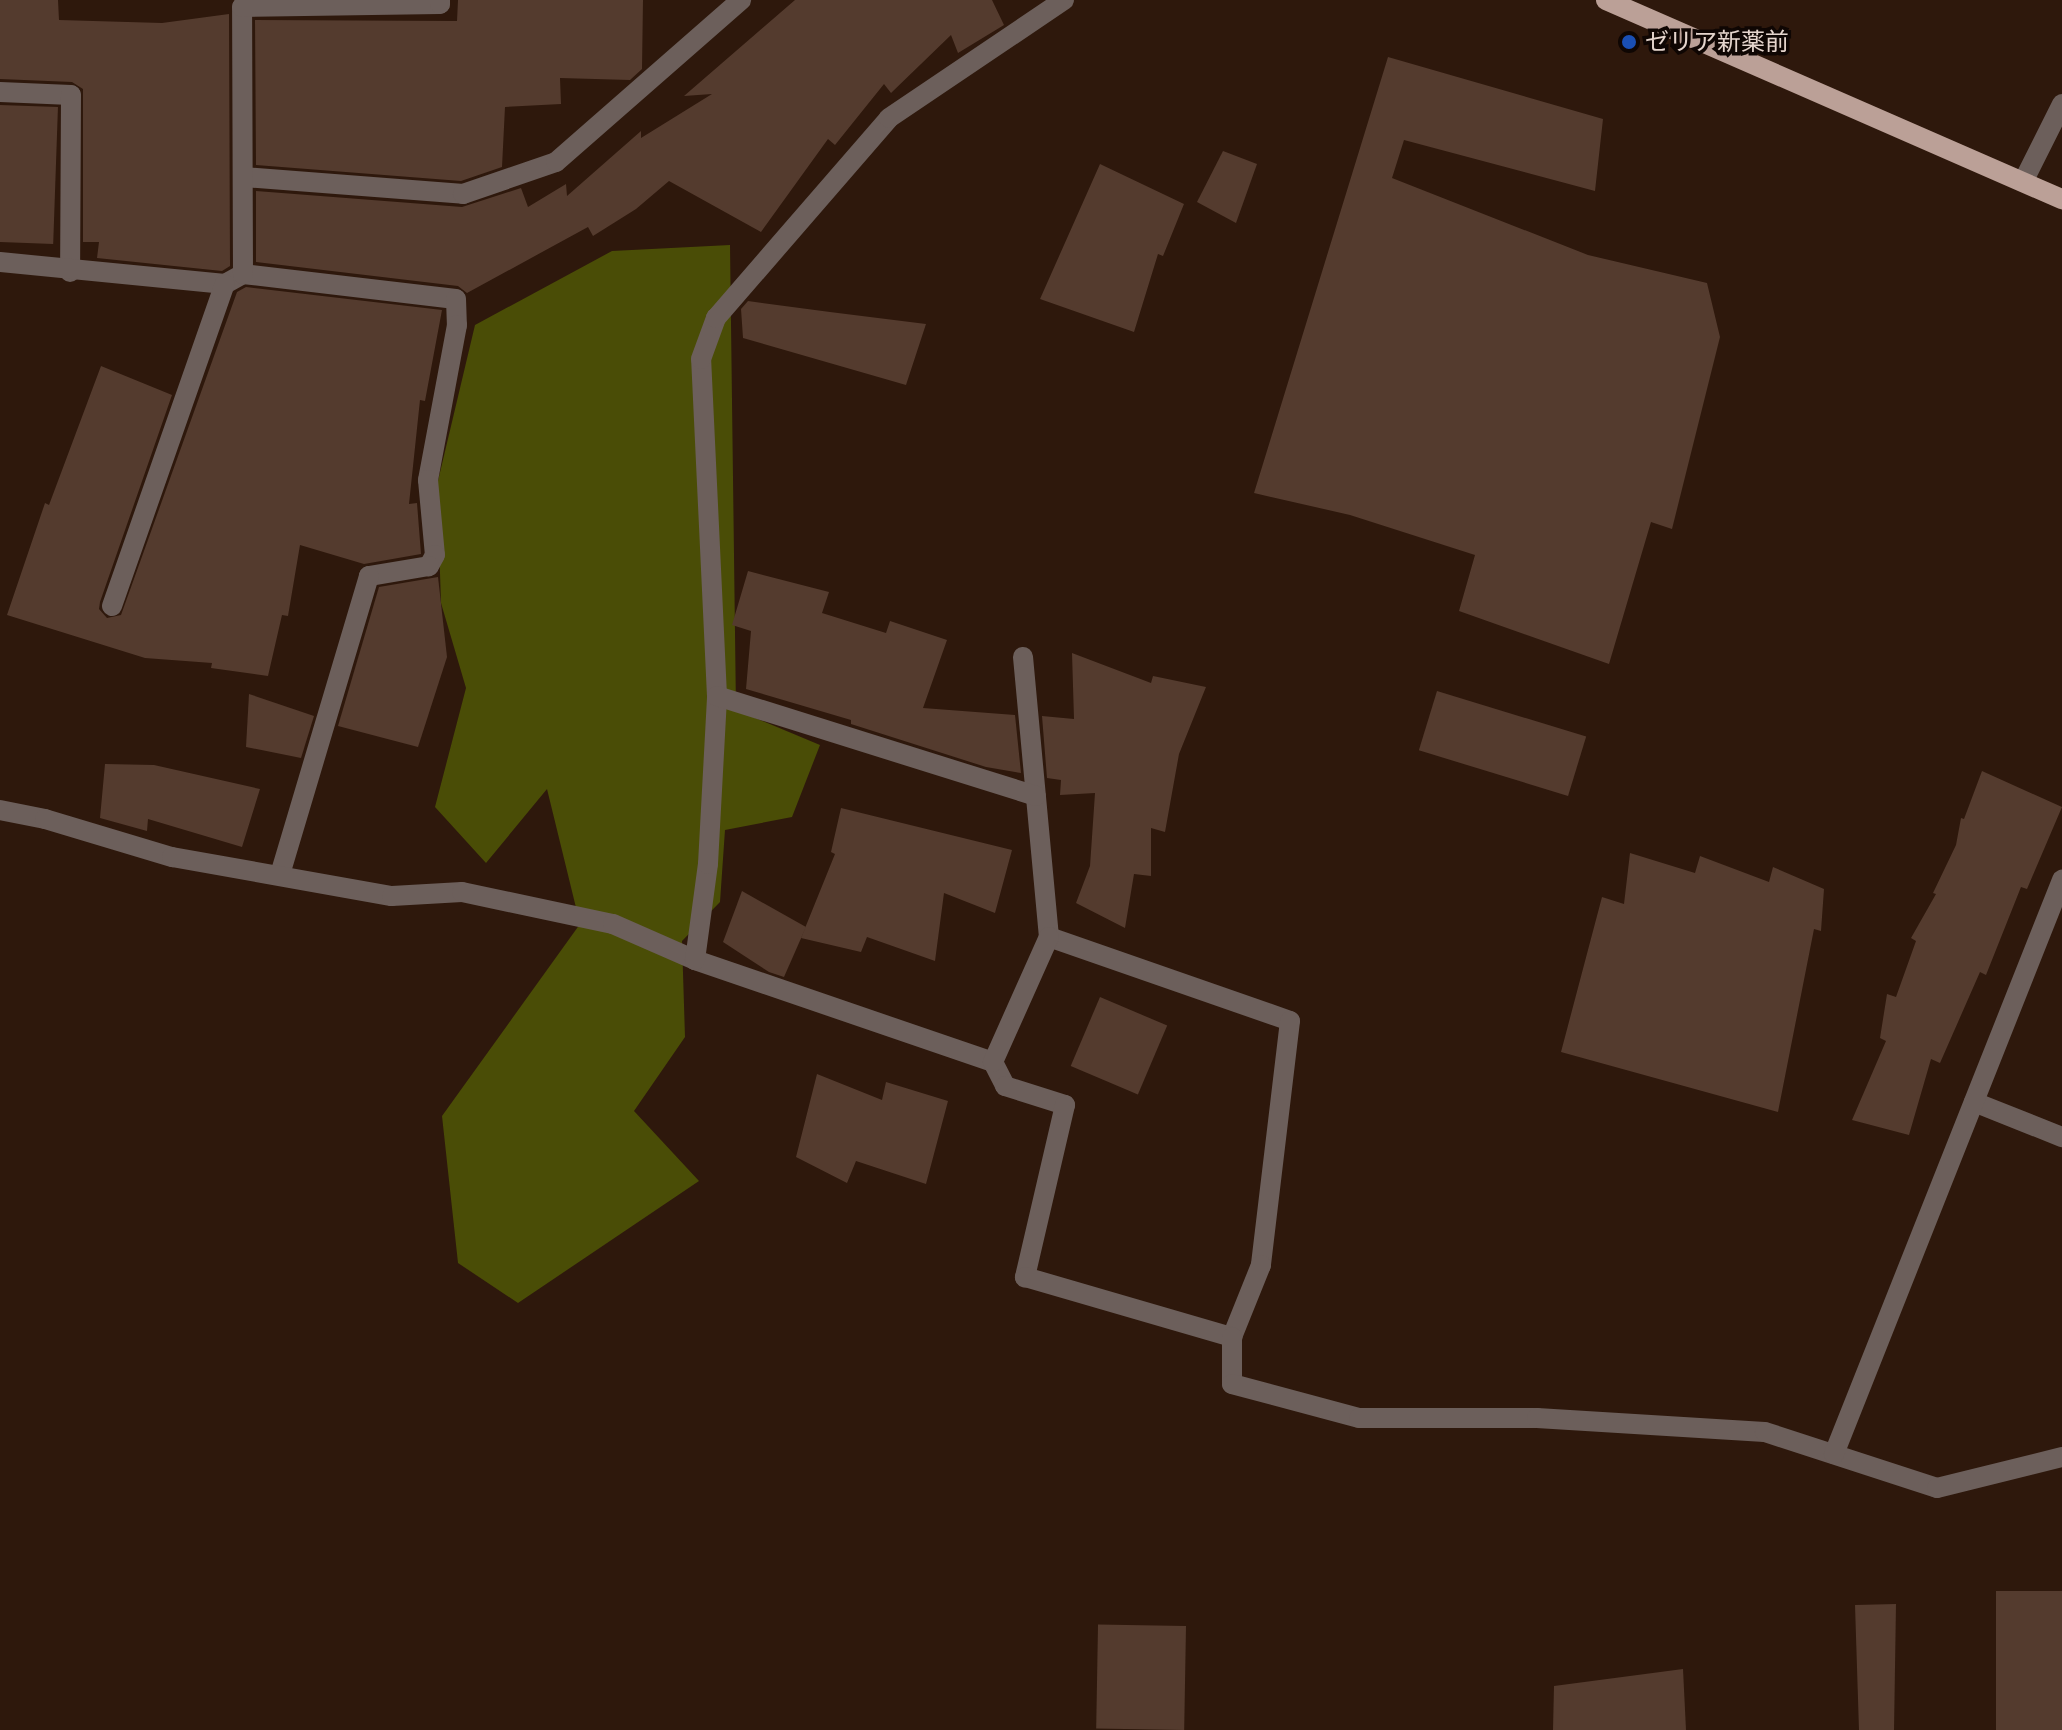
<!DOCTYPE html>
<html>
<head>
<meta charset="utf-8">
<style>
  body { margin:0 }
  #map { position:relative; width:2062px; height:1730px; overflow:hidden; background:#2e180c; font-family:Raleway,"Noto Sans JP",sans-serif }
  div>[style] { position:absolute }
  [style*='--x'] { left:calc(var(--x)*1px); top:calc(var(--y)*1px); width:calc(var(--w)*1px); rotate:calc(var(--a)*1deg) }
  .forest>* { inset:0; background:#4a4d06 }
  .building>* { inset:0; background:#543b2e; transform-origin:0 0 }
  .minor>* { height:20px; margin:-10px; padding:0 10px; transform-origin:10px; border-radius:10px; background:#6c5f5b }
  .major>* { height:20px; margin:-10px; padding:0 10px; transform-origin:10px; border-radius:10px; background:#bba097 }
  .dots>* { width:22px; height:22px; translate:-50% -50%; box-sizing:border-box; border:4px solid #0f0603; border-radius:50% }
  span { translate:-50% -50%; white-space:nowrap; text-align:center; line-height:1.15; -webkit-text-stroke:7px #0f0603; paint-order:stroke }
  .poi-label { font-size:24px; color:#e5d5cd }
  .left { translate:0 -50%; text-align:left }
</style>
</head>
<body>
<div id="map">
  <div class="forest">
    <i style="clip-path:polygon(730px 245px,736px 710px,820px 745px,792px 817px,725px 830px,720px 902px,682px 941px,685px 1037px,634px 1111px,699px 1181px,518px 1303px,458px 1263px,442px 1116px,580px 924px,547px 789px,486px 863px,435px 807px,466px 688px,441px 603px,437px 485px,475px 325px,612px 251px)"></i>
  </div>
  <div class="building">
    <i style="clip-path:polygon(0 0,58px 0,59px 20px,162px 23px,229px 14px,230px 266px,222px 271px,97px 258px,99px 242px,83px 242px,83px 89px,72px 82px,0 79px)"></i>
    <i style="clip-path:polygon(458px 0,643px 0,642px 69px,630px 80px,560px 78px,561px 104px,505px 107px,502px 167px,461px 181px,256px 165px,255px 20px,457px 21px)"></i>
    <i style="clip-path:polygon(795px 0,992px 0,1004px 25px,958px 53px,951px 35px,891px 93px,884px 84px,835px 145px,828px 139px,761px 232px,669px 181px,636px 209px,593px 236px,588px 227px,467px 293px,458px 286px,256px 262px,256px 191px,462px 207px,521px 188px,528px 207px,566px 184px,567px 196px,641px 131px,641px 138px,712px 94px,684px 96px)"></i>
    <i style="clip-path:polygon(1388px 57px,1603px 119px,1595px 191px,1404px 140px,1392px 178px,1588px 255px,1707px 283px,1720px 337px,1672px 529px,1651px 522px,1609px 664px,1459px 611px,1475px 555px,1350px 515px,1254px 493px)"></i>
    <i style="left:0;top:105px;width:58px;height:137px;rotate:2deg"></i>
    <i style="clip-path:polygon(1223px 151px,1257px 164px,1236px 223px,1197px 202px)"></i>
    <i style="clip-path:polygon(1100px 164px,1184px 204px,1163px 256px,1158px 254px,1134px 332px,1040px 299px)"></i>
    <i style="clip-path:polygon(246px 287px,442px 310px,425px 401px,420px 400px,409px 504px,417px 503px,421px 554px,364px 564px,300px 545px,288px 616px,282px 615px,268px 676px,211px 668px,212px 663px,145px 658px,7px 615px,45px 503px,49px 505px,101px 366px,172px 395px,100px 602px,99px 609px,107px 618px,121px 615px,237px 292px)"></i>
    <i style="clip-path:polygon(748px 301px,830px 312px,926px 324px,906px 385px,743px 338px,741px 309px)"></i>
    <i style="clip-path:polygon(748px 571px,829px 592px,822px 613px,886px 633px,890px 621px,947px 640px,923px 708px,1015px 715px,1021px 773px,986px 767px,851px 724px,851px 720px,746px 689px,751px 631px,732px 625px)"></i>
    <i style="clip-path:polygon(438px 577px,447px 657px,418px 747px,338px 726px,379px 587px)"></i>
    <i style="clip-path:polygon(1072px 653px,1151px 683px,1153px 676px,1206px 687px,1179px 754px,1165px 832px,1151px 828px,1151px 876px,1134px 874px,1125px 928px,1076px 903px,1090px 866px,1095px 793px,1060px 795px,1061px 780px,1047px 778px,1042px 716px,1074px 719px)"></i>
    <i style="left:1437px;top:691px;width:156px;height:62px;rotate:17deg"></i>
    <i style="clip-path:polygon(249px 694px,314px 716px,301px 758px,246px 747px)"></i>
    <i style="clip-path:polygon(105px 764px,154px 765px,260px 789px,242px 847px,148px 819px,147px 831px,100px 818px)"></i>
    <i style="clip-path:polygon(1982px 771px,2062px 807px,2027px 889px,2021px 887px,1986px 975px,1980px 972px,1940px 1063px,1931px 1059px,1909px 1135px,1852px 1120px,1886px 1041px,1880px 1038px,1887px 994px,1896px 997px,1916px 941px,1911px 938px,1936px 894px,1933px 893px,1956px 845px,1961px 818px,1964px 819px)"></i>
    <i style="clip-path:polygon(841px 808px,1012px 850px,995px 913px,944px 893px,935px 961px,867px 937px,861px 952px,801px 938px,835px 854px,831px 852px)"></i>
    <i style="clip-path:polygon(1630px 853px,1695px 873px,1700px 856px,1769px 882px,1773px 867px,1824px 889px,1821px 931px,1814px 929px,1778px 1112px,1561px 1052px,1602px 897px,1624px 904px)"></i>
    <i style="clip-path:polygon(742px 891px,806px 927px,784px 977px,769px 972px,723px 942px)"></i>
    <i style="left:1100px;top:997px;width:73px;height:75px;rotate:23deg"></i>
    <i style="clip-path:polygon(817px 1074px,882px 1100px,886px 1082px,948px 1101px,926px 1184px,856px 1161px,847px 1183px,796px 1157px)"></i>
    <i style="left:1996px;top:1591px;width:66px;height:139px"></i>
    <i style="clip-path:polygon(1896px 1604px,1894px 1730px,1859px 1730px,1855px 1605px)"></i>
    <i style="left:1186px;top:1626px;width:104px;height:88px;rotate:91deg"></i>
    <i style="clip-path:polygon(1683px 1669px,1686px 1730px,1553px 1730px,1554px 1686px)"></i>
  </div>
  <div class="minor">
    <i style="--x:0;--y:92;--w:71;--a:2.4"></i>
    <i style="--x:71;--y:95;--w:177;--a:90.3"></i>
    <i style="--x:244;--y:177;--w:220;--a:4.4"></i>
    <i style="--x:463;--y:194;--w:98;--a:-19"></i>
    <i style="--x:556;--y:162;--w:246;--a:-41.2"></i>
    <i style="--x:2024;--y:180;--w:85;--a:-63.4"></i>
    <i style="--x:0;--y:262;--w:226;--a:5.6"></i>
    <i style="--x:225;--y:284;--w:21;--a:-29"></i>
    <i style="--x:243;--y:274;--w:214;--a:6.7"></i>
    <i style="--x:456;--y:299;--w:26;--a:88"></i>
    <i style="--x:457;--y:325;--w:158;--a:100.6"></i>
    <i style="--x:428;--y:480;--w:75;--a:84.7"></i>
    <i style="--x:435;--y:555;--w:13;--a:119"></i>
    <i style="--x:429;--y:566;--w:61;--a:170.5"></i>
    <i style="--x:369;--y:576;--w:312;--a:106.6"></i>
    <i style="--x:243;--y:274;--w:267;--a:-90.2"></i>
    <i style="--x:242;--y:7;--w:198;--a:-0.9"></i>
    <i style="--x:440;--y:4;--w:4;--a:-90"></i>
    <i style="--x:112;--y:606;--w:341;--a:-70.7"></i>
    <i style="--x:1023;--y:657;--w:281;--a:84.7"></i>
    <i style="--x:1049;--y:937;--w:255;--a:19.2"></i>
    <i style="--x:1290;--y:1021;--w:246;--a:96.8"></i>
    <i style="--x:1261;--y:1265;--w:78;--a:111.9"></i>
    <i style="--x:717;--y:696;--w:337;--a:-92.7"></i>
    <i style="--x:701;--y:359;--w:44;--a:-69.9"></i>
    <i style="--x:716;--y:318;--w:264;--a:-49.1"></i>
    <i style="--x:889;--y:118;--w:211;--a:-34"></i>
    <i style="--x:0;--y:810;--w:46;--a:11.3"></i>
    <i style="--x:45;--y:819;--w:133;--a:16.7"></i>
    <i style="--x:172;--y:857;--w:223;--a:10.1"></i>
    <i style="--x:392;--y:896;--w:70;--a:-3.3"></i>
    <i style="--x:462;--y:892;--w:154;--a:12"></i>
    <i style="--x:613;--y:924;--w:90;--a:23.7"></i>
    <i style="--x:695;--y:960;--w:315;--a:18.9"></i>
    <i style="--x:993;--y:1062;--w:27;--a:63"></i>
    <i style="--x:1005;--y:1086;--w:63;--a:17.6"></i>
    <i style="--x:1065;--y:1105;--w:177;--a:103.1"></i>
    <i style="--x:1025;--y:1277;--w:216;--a:16.2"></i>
    <i style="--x:1232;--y:1337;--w:47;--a:90"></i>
    <i style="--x:1232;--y:1384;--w:131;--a:15"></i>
    <i style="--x:1359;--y:1418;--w:178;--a:0"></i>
    <i style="--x:1537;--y:1418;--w:228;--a:3.5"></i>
    <i style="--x:1765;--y:1432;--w:181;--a:18"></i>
    <i style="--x:1937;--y:1488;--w:129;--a:-13.9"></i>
    <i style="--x:695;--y:960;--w:97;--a:-82.3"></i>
    <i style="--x:708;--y:864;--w:168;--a:-86.9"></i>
    <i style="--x:717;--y:696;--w:334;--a:17.4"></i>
    <i style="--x:993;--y:1062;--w:137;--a:-65.9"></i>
    <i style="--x:1974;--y:1102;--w:95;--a:21.7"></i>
    <i style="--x:1834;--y:1454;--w:618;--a:-68.34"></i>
  </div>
  <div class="major">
    <i style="--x:1606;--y:0;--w:498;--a:23.6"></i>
  </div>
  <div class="dots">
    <i style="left:1629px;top:42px;background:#1a4fb4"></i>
  </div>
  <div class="poi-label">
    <span class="left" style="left:1645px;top:42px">ゼリア新薬前</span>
  </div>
</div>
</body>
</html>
